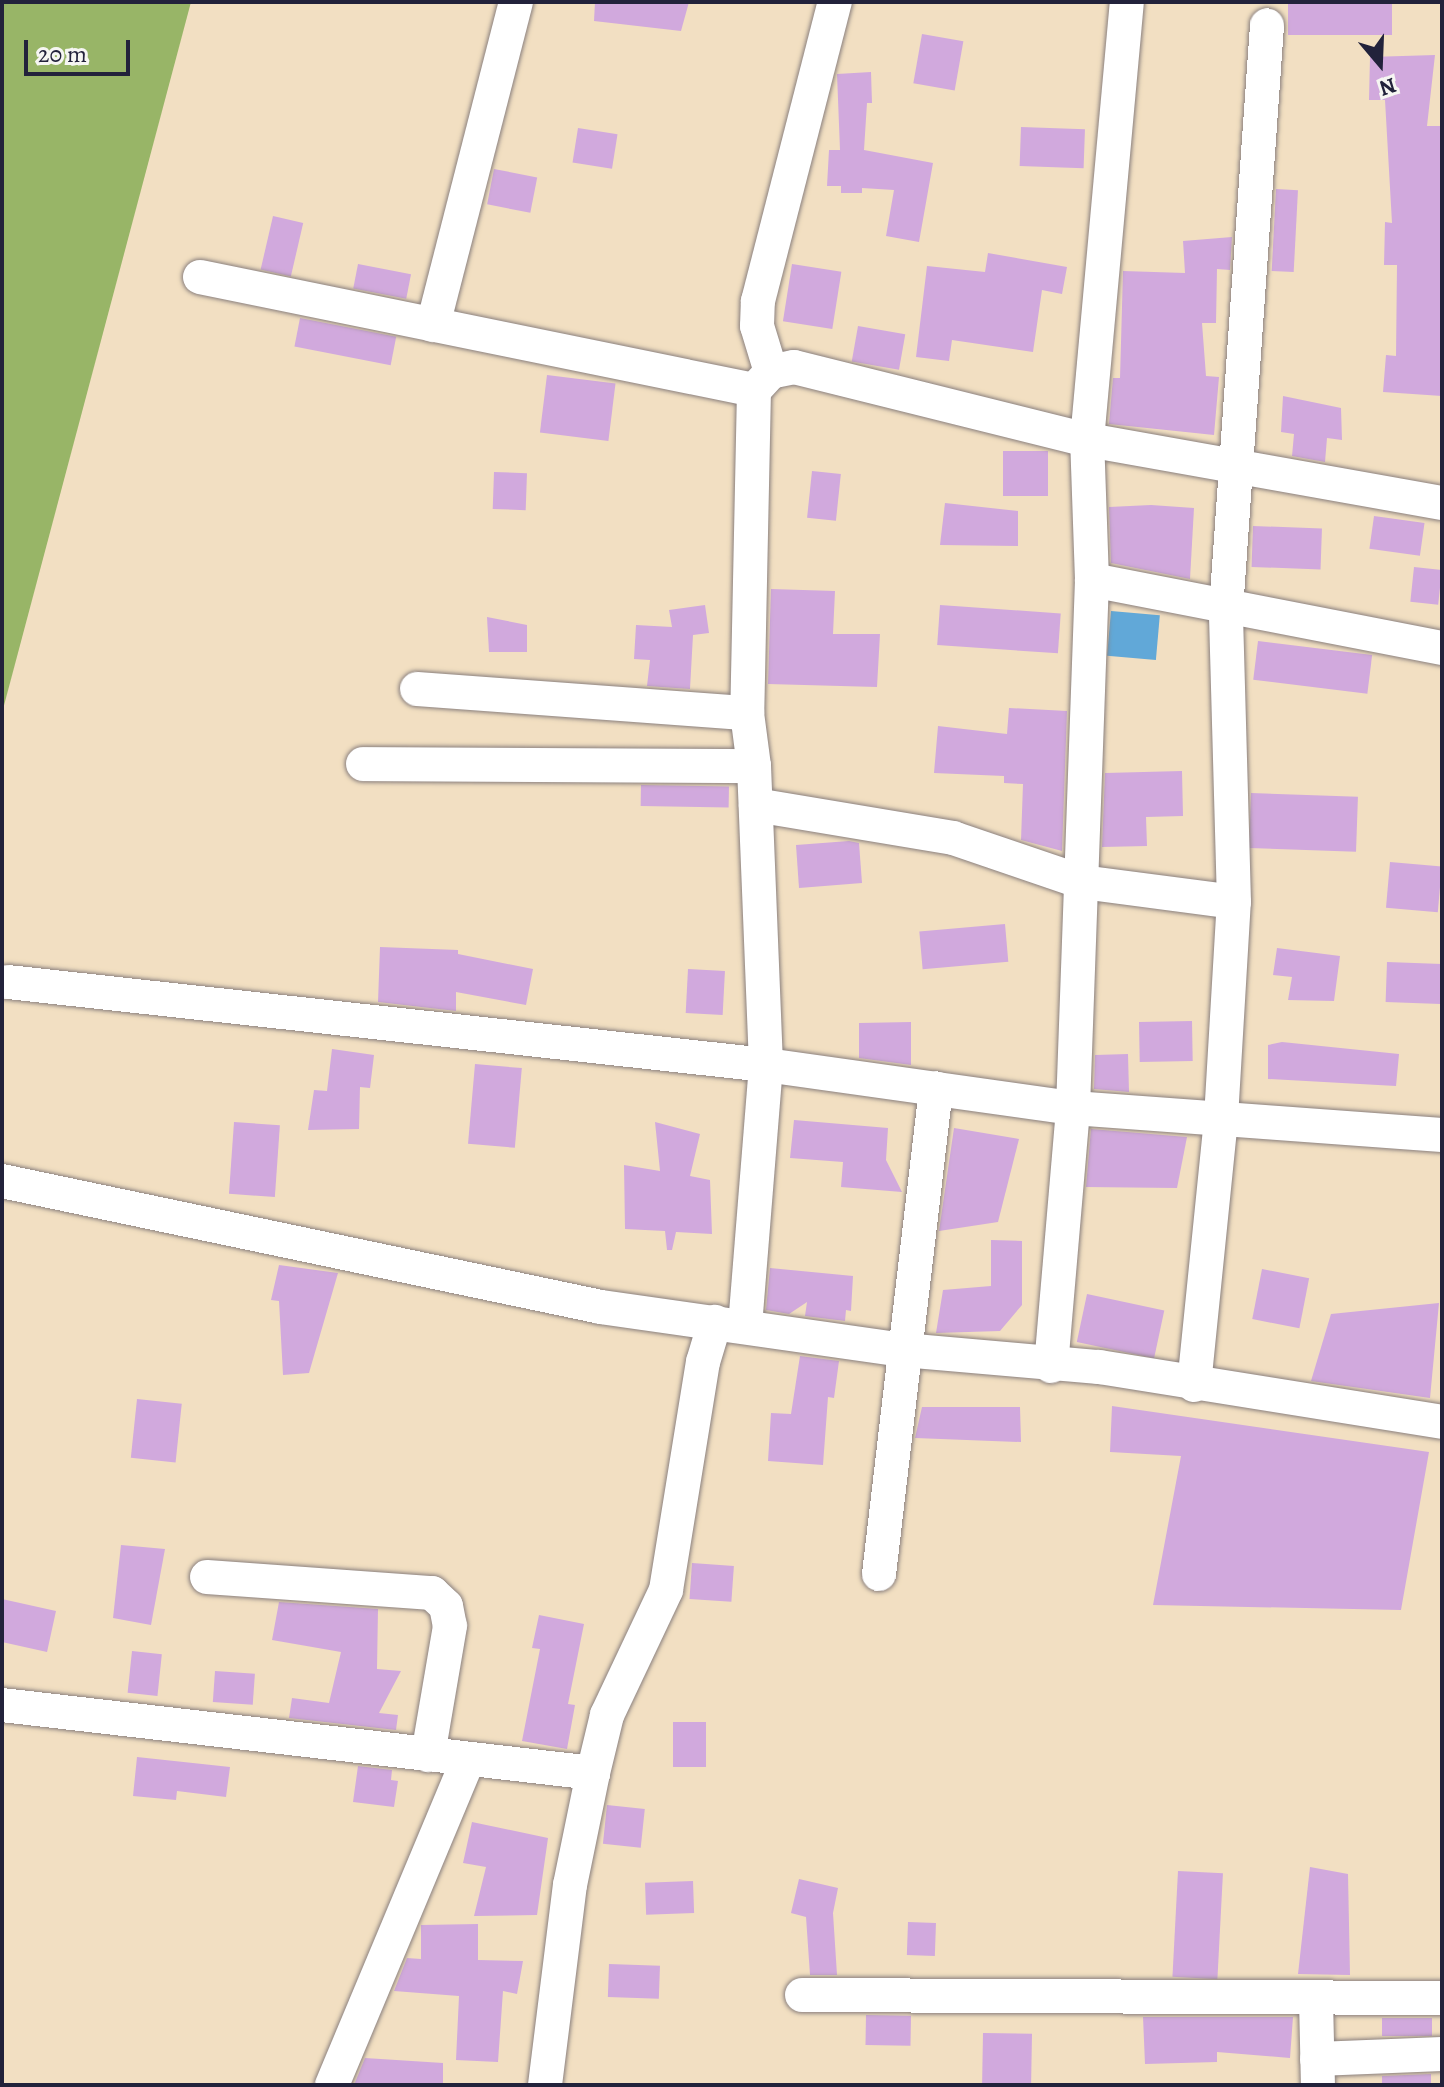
<!DOCTYPE html>
<html>
<head>
<meta charset="utf-8">
<style>
  body { margin:0 }
  #map { position:relative; width:1444px; height:2087px; overflow:hidden; background:#f2dfc2; font-family:Alegreya,serif }
  div>[style] { position:absolute }
  [style*='--x'] { left:calc(var(--x)*1px); top:calc(var(--y)*1px); width:calc(var(--w)*1px); rotate:calc(var(--a)*1deg) }
  .forest>* { inset:0; background:#98b567 }
  .water>* { inset:0; background:#61a8d8; transform-origin:0 0 }
  .building>* { inset:0; background:#d1a9dd; transform-origin:0 0 }
  .roads { filter:drop-shadow(0 0 2px #8a807e) drop-shadow(0 0 2px #8a807e) }
  .minor>* { height:34px; margin:-17px; padding:0 17px; transform-origin:17px; border-radius:17px; background:#fff }
  span { translate:-50% -50%; white-space:nowrap; text-align:center; line-height:1.15; -webkit-text-stroke:6px #f6f6f2; paint-order:stroke }
  .frame { position:absolute; inset:0; border:4px solid #22223b; pointer-events:none }
  .north { position:absolute; left:1340px; top:24px; width:80px; height:80px; -webkit-text-stroke:6px #f6f6f2; paint-order:stroke; rotate:161deg; font-size:22px; font-weight:700; line-height:32px; text-align:center; color:#22223b }
  .north::after { content:''; display:block; margin:auto; width:28px; height:36px; background:#22223b; clip-path:polygon(50% 0,100% 100%,50% 72%,0 100%) }
  .scale { position:absolute; left:24px; top:40px; width:106px; height:36px; box-sizing:border-box; border:4px solid #22223b; border-top:0; padding-left:10px; font-size:24px; line-height:28px; white-space:nowrap; color:#22223b; -webkit-text-stroke:6px #f6f6f2; paint-order:stroke }
</style>
</head>
<body>
<div id="map">
  <div class="forest">
    <i style="clip-path:polygon(2px 2px,191px 2px,2px 713px)"></i>
  </div>
  <div class="water">
    <i style="left:1111px;top:611px;width:49px;height:45px;rotate:5deg"></i>
  </div>
  <div class="building">
    <i style="clip-path:polygon(595px 2px,689px 2px,681px 31px,594px 21px)"></i>
    <i style="left:1288px;top:2px;width:104px;height:33px"></i>
    <i style="left:922px;top:34px;width:42px;height:50px;rotate:10deg"></i>
    <i style="clip-path:polygon(1435px 55px,1427px 126px,1442px 126px,1442px 396px,1383px 392px,1386px 355px,1396px 356px,1397px 265px,1384px 265px,1385px 222px,1392px 223px,1385px 100px,1369px 100px,1370px 57px)"></i>
    <i style="clip-path:polygon(871px 72px,872px 103px,867px 103px,864px 150px,933px 163px,919px 242px,886px 236px,894px 190px,862px 188px,862px 193px,841px 193px,841px 186px,827px 186px,829px 150px,840px 150px,837px 74px)"></i>
    <i style="left:1021px;top:127px;width:64px;height:39px;rotate:2deg"></i>
    <i style="left:578px;top:128px;width:40px;height:35px;rotate:9deg"></i>
    <i style="left:494px;top:169px;width:44px;height:36px;rotate:11deg"></i>
    <i style="left:1276px;top:189px;width:22px;height:82px;rotate:3deg"></i>
    <i style="left:273px;top:216px;width:31px;height:55px;rotate:13deg"></i>
    <i style="clip-path:polygon(1232px 237px,1230px 270px,1217px 269px,1216px 323px,1202px 323px,1206px 376px,1219px 377px,1214px 435px,1109px 424px,1113px 378px,1120px 378px,1123px 271px,1185px 273px,1183px 241px)"></i>
    <i style="clip-path:polygon(988px 253px,1067px 267px,1062px 294px,1042px 290px,1033px 352px,952px 340px,949px 361px,916px 357px,927px 266px,985px 272px)"></i>
    <i style="left:358px;top:264px;width:54px;height:25px;rotate:11deg"></i>
    <i style="left:792px;top:264px;width:50px;height:58px;rotate:9deg"></i>
    <i style="left:300px;top:318px;width:98px;height:29px;rotate:11deg"></i>
    <i style="left:858px;top:326px;width:48px;height:36px;rotate:10deg"></i>
    <i style="left:547px;top:375px;width:69px;height:58px;rotate:7deg"></i>
    <i style="clip-path:polygon(1283px 396px,1341px 408px,1342px 440px,1327px 438px,1325px 462px,1292px 456px,1294px 434px,1281px 432px)"></i>
    <i style="left:1003px;top:451px;width:45px;height:45px"></i>
    <i style="left:812px;top:471px;width:29px;height:47px;rotate:6deg"></i>
    <i style="left:494px;top:472px;width:33px;height:37px;rotate:2deg"></i>
    <i style="clip-path:polygon(945px 503px,1018px 511px,1018px 546px,940px 545px)"></i>
    <i style="clip-path:polygon(1151px 505px,1194px 508px,1190px 579px,1111px 563px,1109px 507px)"></i>
    <i style="left:1374px;top:516px;width:51px;height:33px;rotate:8deg"></i>
    <i style="left:1253px;top:526px;width:69px;height:41px;rotate:2deg"></i>
    <i style="left:1414px;top:567px;width:28px;height:35px;rotate:6deg"></i>
    <i style="clip-path:polygon(771px 589px,835px 591px,833px 634px,880px 634px,877px 687px,768px 684px)"></i>
    <i style="clip-path:polygon(705px 605px,709px 633px,693px 635px,690px 689px,647px 686px,650px 660px,634px 659px,636px 625px,672px 627px,669px 610px)"></i>
    <i style="left:940px;top:605px;width:121px;height:40px;rotate:4deg"></i>
    <i style="clip-path:polygon(487px 617px,527px 625px,527px 652px,489px 652px)"></i>
    <i style="left:1258px;top:641px;width:115px;height:39px;rotate:7deg"></i>
    <i style="clip-path:polygon(1009px 708px,1067px 711px,1062px 851px,1021px 840px,1023px 784px,1004px 783px,1004px 776px,934px 773px,938px 726px,1007px 734px)"></i>
    <i style="clip-path:polygon(1182px 771px,1183px 816px,1146px 817px,1147px 846px,1102px 847px,1105px 773px)"></i>
    <i style="left:641px;top:785px;width:88px;height:21px;rotate:1deg"></i>
    <i style="left:1251px;top:793px;width:107px;height:55px;rotate:2deg"></i>
    <i style="clip-path:polygon(849px 841px,859px 843px,862px 883px,799px 888px,796px 845px)"></i>
    <i style="left:1390px;top:862px;width:52px;height:46px;rotate:5deg"></i>
    <i style="left:1005px;top:924px;width:38px;height:86px;rotate:85deg"></i>
    <i style="clip-path:polygon(380px 947px,458px 950px,458px 954px,533px 969px,526px 1005px,456px 992px,456px 1011px,378px 1002px)"></i>
    <i style="clip-path:polygon(1277px 948px,1340px 956px,1334px 1001px,1288px 1000px,1292px 977px,1273px 975px)"></i>
    <i style="left:1387px;top:962px;width:55px;height:40px;rotate:2deg"></i>
    <i style="left:688px;top:969px;width:37px;height:44px;rotate:3deg"></i>
    <i style="left:1192px;top:1021px;width:40px;height:53px;rotate:89deg"></i>
    <i style="clip-path:polygon(911px 1022px,911px 1065px,859px 1058px,859px 1023px)"></i>
    <i style="clip-path:polygon(1282px 1042px,1399px 1054px,1396px 1086px,1268px 1079px,1268px 1045px)"></i>
    <i style="clip-path:polygon(332px 1049px,374px 1055px,370px 1088px,360px 1087px,359px 1129px,308px 1130px,314px 1090px,327px 1091px)"></i>
    <i style="clip-path:polygon(1128px 1054px,1129px 1092px,1094px 1089px,1095px 1055px)"></i>
    <i style="left:475px;top:1064px;width:47px;height:80px;rotate:5deg"></i>
    <i style="clip-path:polygon(794px 1120px,888px 1128px,886px 1160px,902px 1192px,841px 1187px,843px 1162px,790px 1158px)"></i>
    <i style="left:234px;top:1122px;width:46px;height:72px;rotate:4deg"></i>
    <i style="clip-path:polygon(655px 1122px,700px 1134px,690px 1176px,710px 1180px,712px 1234px,676px 1232px,672px 1250px,667px 1250px,665px 1231px,625px 1229px,624px 1165px,660px 1171px)"></i>
    <i style="clip-path:polygon(954px 1128px,1019px 1139px,998px 1222px,939px 1231px)"></i>
    <i style="clip-path:polygon(1091px 1129px,1187px 1137px,1177px 1188px,1086px 1187px)"></i>
    <i style="clip-path:polygon(991px 1240px,1022px 1241px,1022px 1305px,1000px 1331px,936px 1333px,943px 1290px,991px 1286px)"></i>
    <i style="clip-path:polygon(279px 1265px,338px 1273px,309px 1373px,283px 1375px,279px 1301px,271px 1300px)"></i>
    <i style="clip-path:polygon(770px 1268px,853px 1276px,851px 1311px,846px 1310px,845px 1321px,805px 1316px,807px 1302px,789px 1314px,766px 1310px)"></i>
    <i style="left:1262px;top:1269px;width:48px;height:51px;rotate:11deg"></i>
    <i style="left:1087px;top:1294px;width:79px;height:49px;rotate:12deg"></i>
    <i style="clip-path:polygon(1439px 1303px,1430px 1398px,1311px 1381px,1331px 1314px)"></i>
    <i style="clip-path:polygon(800px 1356px,839px 1361px,834px 1398px,828px 1397px,823px 1465px,768px 1461px,771px 1413px,791px 1414px)"></i>
    <i style="left:137px;top:1399px;width:45px;height:59px;rotate:6deg"></i>
    <i style="clip-path:polygon(1112px 1406px,1429px 1452px,1401px 1610px,1153px 1605px,1181px 1456px,1110px 1452px)"></i>
    <i style="clip-path:polygon(922px 1407px,1020px 1407px,1021px 1442px,915px 1438px)"></i>
    <i style="clip-path:polygon(121px 1545px,165px 1549px,151px 1625px,113px 1618px)"></i>
    <i style="left:692px;top:1563px;width:42px;height:36px;rotate:4deg"></i>
    <i style="clip-path:polygon(2px 1599px,56px 1611px,47px 1652px,2px 1642px)"></i>
    <i style="clip-path:polygon(279px 1602px,378px 1609px,377px 1669px,401px 1671px,379px 1713px,398px 1715px,396px 1730px,289px 1718px,292px 1698px,329px 1703px,341px 1652px,272px 1640px)"></i>
    <i style="clip-path:polygon(539px 1615px,584px 1624px,568px 1704px,575px 1705px,567px 1749px,522px 1741px,540px 1649px,532px 1648px)"></i>
    <i style="left:132px;top:1651px;width:30px;height:42px;rotate:6deg"></i>
    <i style="left:215px;top:1671px;width:40px;height:31px;rotate:4deg"></i>
    <i style="left:673px;top:1722px;width:33px;height:45px"></i>
    <i style="clip-path:polygon(137px 1757px,230px 1767px,226px 1797px,177px 1791px,176px 1800px,133px 1796px)"></i>
    <i style="clip-path:polygon(358px 1766px,392px 1770px,391px 1780px,398px 1781px,394px 1807px,353px 1802px)"></i>
    <i style="left:607px;top:1805px;width:38px;height:39px;rotate:6deg"></i>
    <i style="clip-path:polygon(472px 1822px,548px 1838px,537px 1915px,474px 1916px,486px 1867px,463px 1863px)"></i>
    <i style="clip-path:polygon(1310px 1867px,1348px 1874px,1350px 1975px,1298px 1974px)"></i>
    <i style="left:1178px;top:1871px;width:45px;height:106px;rotate:3deg"></i>
    <i style="clip-path:polygon(799px 1879px,838px 1888px,833px 1913px,837px 1975px,810px 1975px,806px 1917px,791px 1913px)"></i>
    <i style="left:693px;top:1881px;width:32px;height:48px;rotate:88deg"></i>
    <i style="left:908px;top:1922px;width:28px;height:33px;rotate:2deg"></i>
    <i style="clip-path:polygon(478px 1924px,478px 1960px,523px 1961px,517px 1994px,503px 1991px,498px 2062px,456px 2060px,459px 1996px,394px 1991px,407px 1958px,421px 1959px,421px 1925px)"></i>
    <i style="left:609px;top:1964px;width:51px;height:33px;rotate:2deg"></i>
    <i style="left:866px;top:2015px;width:45px;height:30px;rotate:1deg"></i>
    <i style="clip-path:polygon(1143px 2017px,1293px 2017px,1290px 2058px,1217px 2052px,1217px 2062px,1145px 2064px)"></i>
    <i style="left:1382px;top:2018px;width:50px;height:18px"></i>
    <i style="left:983px;top:2033px;width:49px;height:52px;rotate:1deg"></i>
    <i style="clip-path:polygon(365px 2058px,443px 2063px,443px 2085px,354px 2085px)"></i>
    <i style="clip-path:polygon(1431px 2074px,1431px 2085px,1382px 2085px,1382px 2076px)"></i>
  </div>
  <div class="roads">
    <div class="minor">
      <i style="--x:200;--y:277;--w:565;--a:11.53"></i>
      <i style="--x:433;--y:325;--w:333;--a:-75.6"></i>
      <i style="--x:771;--y:372;--w:48;--a:-106.9"></i>
      <i style="--x:757;--y:326;--w:25;--a:-88"></i>
      <i style="--x:758;--y:301;--w:309;--a:-75.6"></i>
      <i style="--x:1442;--y:503;--w:361;--a:-169.9"></i>
      <i style="--x:1087;--y:440;--w:302;--a:-166"></i>
      <i style="--x:794;--y:367;--w:24;--a:168"></i>
      <i style="--x:771;--y:372;--w:25;--a:133"></i>
      <i style="--x:754;--y:390;--w:323;--a:91.2"></i>
      <i style="--x:747;--y:713;--w:53;--a:82.5"></i>
      <i style="--x:754;--y:766;--w:299;--a:87.7"></i>
      <i style="--x:766;--y:1065;--w:310;--a:8"></i>
      <i style="--x:1073;--y:1108;--w:370;--a:4.2"></i>
      <i style="--x:1092;--y:580;--w:357;--a:11"></i>
      <i style="--x:417;--y:689;--w:331;--a:4.2"></i>
      <i style="--x:363;--y:764;--w:391;--a:0.3"></i>
      <i style="--x:756;--y:805;--w:200;--a:9.5"></i>
      <i style="--x:953;--y:838;--w:136;--a:18.8"></i>
      <i style="--x:1082;--y:882;--w:153;--a:7.5"></i>
      <i style="--x:8;--y:982;--w:763;--a:6.25"></i>
      <i style="--x:766;--y:1065;--w:262;--a:94.6"></i>
      <i style="--x:2;--y:1181;--w:612;--a:11.88"></i>
      <i style="--x:601;--y:1307;--w:305;--a:8.1"></i>
      <i style="--x:903;--y:1350;--w:197;--a:5"></i>
      <i style="--x:1099;--y:1367;--w:347;--a:9.1"></i>
      <i style="--x:1051;--y:1366;--w:259;--a:-85.1"></i>
      <i style="--x:1073;--y:1108;--w:528;--a:-87.94"></i>
      <i style="--x:1092;--y:580;--w:140;--a:-92"></i>
      <i style="--x:1087;--y:440;--w:440;--a:-84.8"></i>
      <i style="--x:1194;--y:1385;--w:268;--a:-84.2"></i>
      <i style="--x:1221;--y:1118;--w:216;--a:-86.6"></i>
      <i style="--x:1234;--y:902;--w:292;--a:-91.6"></i>
      <i style="--x:1226;--y:610;--w:586;--a:-85.99"></i>
      <i style="--x:879;--y:1574;--w:489;--a:-83.3"></i>
      <i style="--x:207;--y:1577;--w:226;--a:4.1"></i>
      <i style="--x:432;--y:1593;--w:19;--a:43"></i>
      <i style="--x:446;--y:1606;--w:20;--a:79"></i>
      <i style="--x:450;--y:1626;--w:131;--a:99.7"></i>
      <i style="--x:2;--y:1705;--w:595;--a:6.56"></i>
      <i style="--x:802;--y:1995;--w:640;--a:0.27"></i>
      <i style="--x:1316;--y:1999;--w:86;--a:88.7"></i>
      <i style="--x:1317;--y:2059;--w:125;--a:-2.3"></i>
      <i style="--x:332;--y:2085;--w:352;--a:-67.3"></i>
      <i style="--x:545;--y:2085;--w:202;--a:-82.9"></i>
      <i style="--x:570;--y:1885;--w:114;--a:-78.4"></i>
      <i style="--x:593;--y:1773;--w:60;--a:-76.4"></i>
      <i style="--x:607;--y:1715;--w:138;--a:-64.7"></i>
      <i style="--x:666;--y:1590;--w:231;--a:-80.8"></i>
      <i style="--x:703;--y:1362;--w:42;--a:-73.3"></i>
    </div>
  </div>
  <div class="frame"></div>
  <div class="north">N</div>
  <div class="scale">20 m</div>
</div>
</body>
</html>
